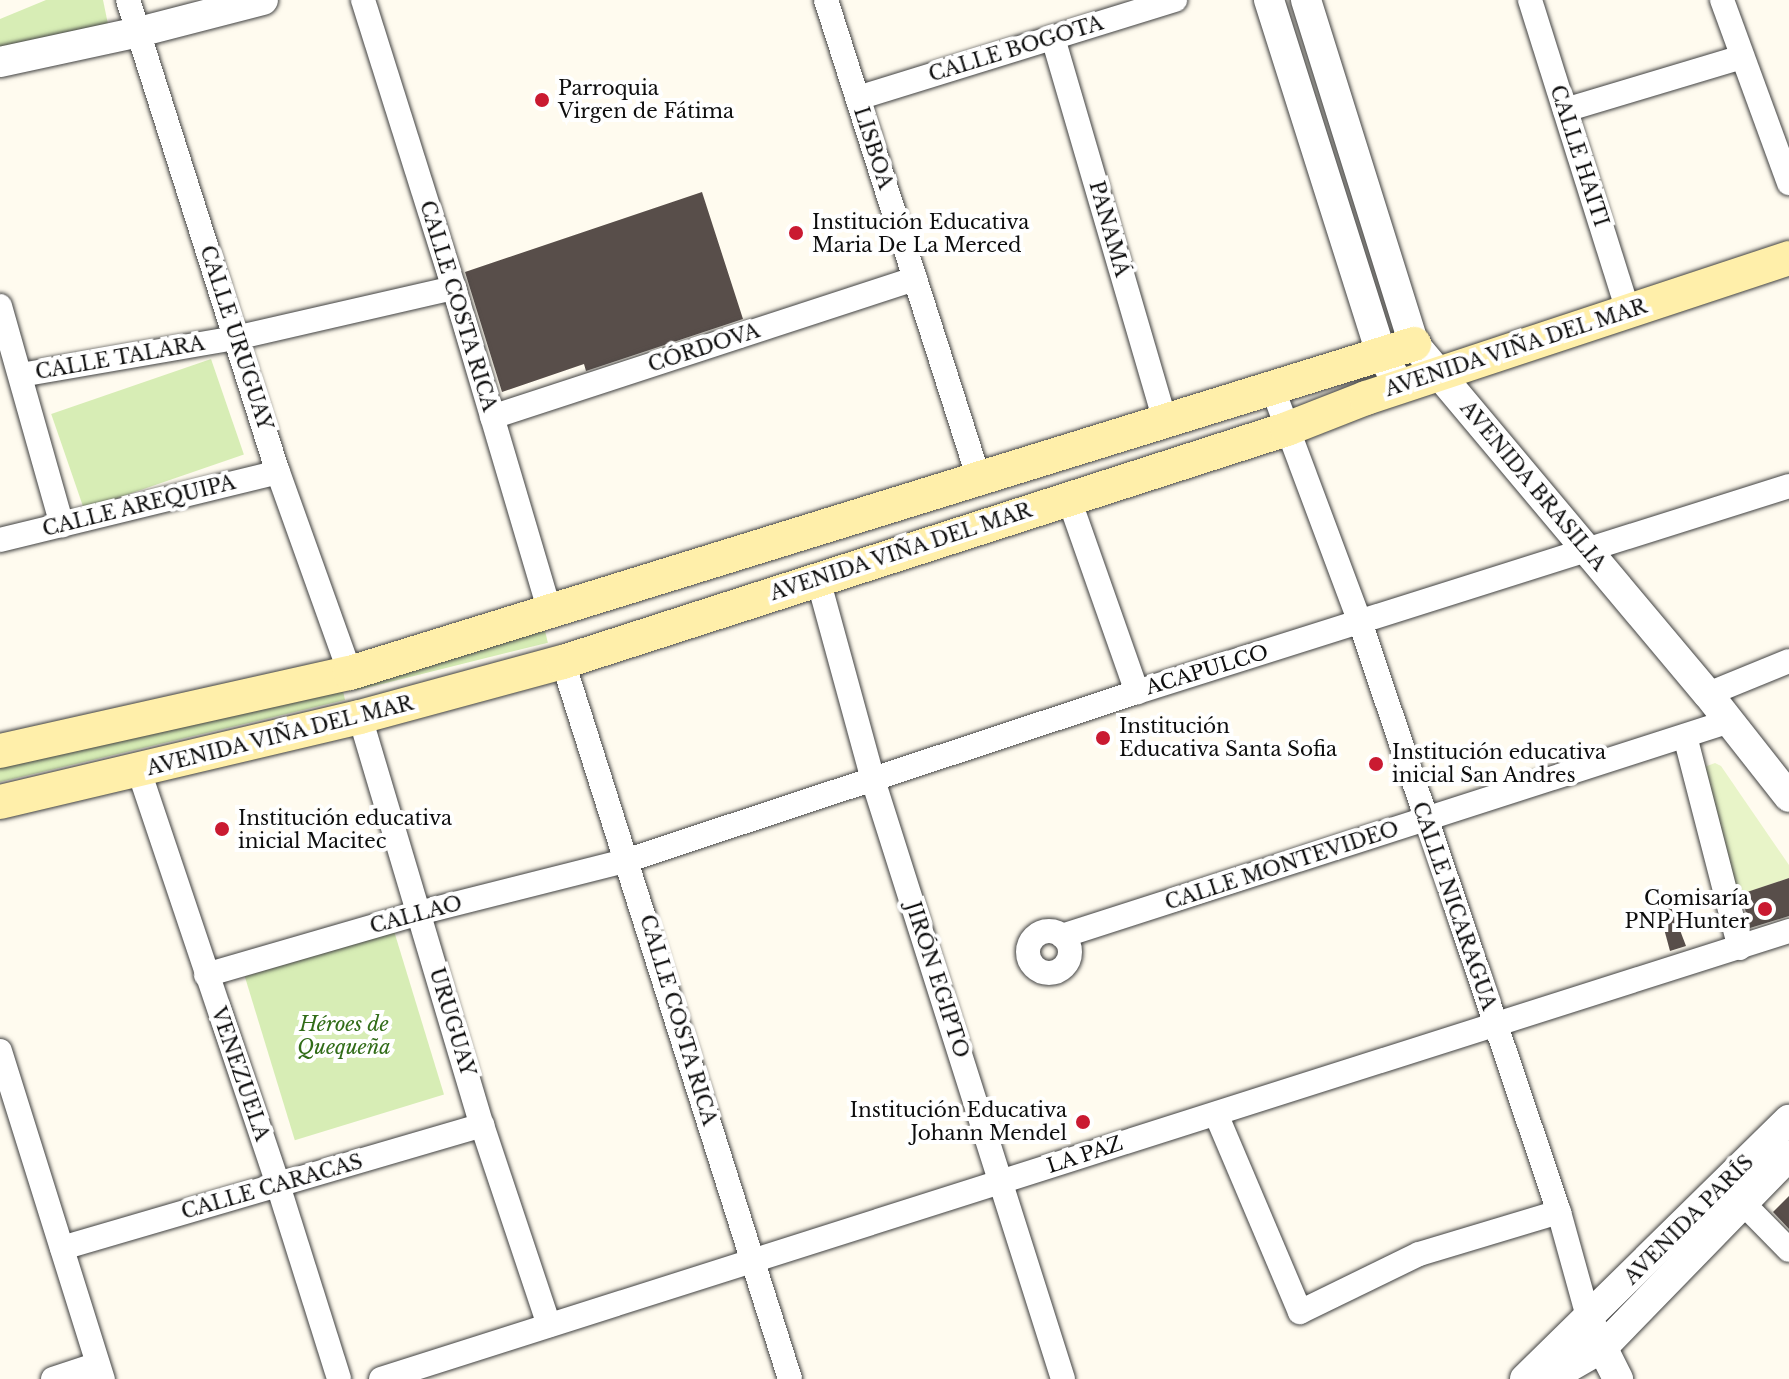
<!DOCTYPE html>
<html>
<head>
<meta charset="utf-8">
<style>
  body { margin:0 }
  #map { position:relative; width:1789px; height:1379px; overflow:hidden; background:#fffbef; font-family:"Libre Baskerville",serif }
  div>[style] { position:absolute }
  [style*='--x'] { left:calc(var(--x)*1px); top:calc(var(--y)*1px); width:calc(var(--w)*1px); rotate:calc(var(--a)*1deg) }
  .green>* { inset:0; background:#d7edb5; transform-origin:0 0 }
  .pitch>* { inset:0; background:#e8f4c8 }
  .building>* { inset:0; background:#584e4a }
  .roads { filter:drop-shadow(0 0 2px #414141) drop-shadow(0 0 2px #414141) }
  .minor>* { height:24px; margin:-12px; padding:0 12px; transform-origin:12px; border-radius:12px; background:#fff }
  .minor>.ring { margin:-12px; padding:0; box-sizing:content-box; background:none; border:24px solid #fff; border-radius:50% }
  .tertiary>* { height:30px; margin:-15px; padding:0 15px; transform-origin:15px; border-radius:15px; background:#fff }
  .secondary>* { height:34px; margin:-17px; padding:0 17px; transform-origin:17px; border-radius:17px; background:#ffefaa }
  .dots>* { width:22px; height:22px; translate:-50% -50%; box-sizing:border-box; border:4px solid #fff; border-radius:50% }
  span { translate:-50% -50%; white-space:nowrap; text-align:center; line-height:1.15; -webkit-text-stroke:8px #fff; paint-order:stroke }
  .street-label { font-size:20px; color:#0e0e0e }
  .poi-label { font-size:20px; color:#0e0e0e }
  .left { translate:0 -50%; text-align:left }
  .right { translate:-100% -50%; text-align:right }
  .park-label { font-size:20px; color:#316c18; font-style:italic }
</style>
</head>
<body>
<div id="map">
  <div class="green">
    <i style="clip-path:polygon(46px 0,103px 0,109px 29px,0 57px,0 19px)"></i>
    <i style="left:211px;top:359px;width:101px;height:169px;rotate:71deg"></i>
    <i style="left:545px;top:631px;width:12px;height:198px;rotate:76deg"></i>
    <i style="clip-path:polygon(343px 691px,345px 700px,0 782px,0 768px)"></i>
    <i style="left:394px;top:931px;width:171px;height:156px;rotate:73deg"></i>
  </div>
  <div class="pitch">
    <i style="clip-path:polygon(1715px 763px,1721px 766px,1789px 865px,1789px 878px,1736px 896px,1691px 772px)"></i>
  </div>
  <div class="building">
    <i style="clip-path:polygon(702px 192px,743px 319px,586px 371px,584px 364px,502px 392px,465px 272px)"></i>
    <i style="clip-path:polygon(1789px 878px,1789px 916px,1750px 928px,1741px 894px)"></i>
    <i style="clip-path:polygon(1667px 896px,1686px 946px,1670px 951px,1656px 899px)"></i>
    <i style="clip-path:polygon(1789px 1196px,1789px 1229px,1773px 1212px)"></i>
  </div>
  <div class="roads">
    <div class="minor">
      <i style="--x:128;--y:0;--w:495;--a:72.4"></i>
      <i style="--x:278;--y:472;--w:214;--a:70.3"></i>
      <i style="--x:363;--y:0;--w:302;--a:72.5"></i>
      <i style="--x:454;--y:288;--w:339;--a:73.5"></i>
      <i style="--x:826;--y:0;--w:503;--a:72.29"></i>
      <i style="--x:1530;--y:0;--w:326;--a:72.5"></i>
      <i style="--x:1722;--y:0;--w:195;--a:69.9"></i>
      <i style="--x:1053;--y:38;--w:399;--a:73.7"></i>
      <i style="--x:858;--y:98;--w:332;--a:-17.2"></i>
      <i style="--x:1565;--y:110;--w:185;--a:-16.7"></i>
      <i style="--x:0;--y:306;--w:228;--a:74.2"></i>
      <i style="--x:21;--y:375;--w:217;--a:-9.8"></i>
      <i style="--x:235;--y:338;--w:225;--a:-12.9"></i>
      <i style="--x:1272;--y:387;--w:251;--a:69.5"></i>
      <i style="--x:1360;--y:622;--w:623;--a:71.36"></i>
      <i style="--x:1559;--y:1212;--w:112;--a:74.5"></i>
      <i style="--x:492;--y:417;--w:445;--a:-18.1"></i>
      <i style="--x:1069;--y:499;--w:205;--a:70.6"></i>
      <i style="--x:0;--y:540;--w:286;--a:-13.7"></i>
      <i style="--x:818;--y:579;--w:208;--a:74.7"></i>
      <i style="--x:873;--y:780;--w:628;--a:72.4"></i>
      <i style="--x:563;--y:662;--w:752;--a:72.43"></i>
      <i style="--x:1708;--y:694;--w:87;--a:-22.2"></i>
      <i style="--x:360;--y:717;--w:426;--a:73.4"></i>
      <i style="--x:482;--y:1125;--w:211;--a:71.5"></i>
      <i style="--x:1685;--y:736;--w:219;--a:75.5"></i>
      <i style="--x:139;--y:771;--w:437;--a:71.4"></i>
      <i style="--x:278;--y:1185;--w:203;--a:72.5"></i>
      <i class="ring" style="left:1028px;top:931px;width:18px;height:18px"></i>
      <i style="--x:1062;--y:936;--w:702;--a:-17.84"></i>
      <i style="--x:206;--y:975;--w:222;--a:-16.2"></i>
      <i style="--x:419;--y:913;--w:216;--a:-14.2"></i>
      <i style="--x:628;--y:860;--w:536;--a:-18.27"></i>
      <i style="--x:1137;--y:692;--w:684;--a:-17.53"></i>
      <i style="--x:0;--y:1051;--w:344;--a:72.6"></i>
      <i style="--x:1216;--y:1114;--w:215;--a:67"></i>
      <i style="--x:1300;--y:1312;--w:132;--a:-26"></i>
      <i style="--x:1419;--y:1254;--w:146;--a:-16.7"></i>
      <i style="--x:1732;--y:1192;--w:81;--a:45.5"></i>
      <i style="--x:62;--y:1248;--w:438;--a:-16.3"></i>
      <i style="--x:53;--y:1379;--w:47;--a:-18.4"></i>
      <i style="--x:381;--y:1379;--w:1478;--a:-17.65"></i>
    </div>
    <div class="tertiary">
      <i style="--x:1269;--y:0;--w:371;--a:72.4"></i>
      <i style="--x:1381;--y:354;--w:23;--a:59"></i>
      <i style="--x:1306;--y:0;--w:361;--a:72.6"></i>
      <i style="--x:1414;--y:344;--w:457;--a:50"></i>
      <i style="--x:1708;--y:694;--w:131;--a:51.8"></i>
      <i style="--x:0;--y:62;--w:142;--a:-12.2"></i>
      <i style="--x:139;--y:32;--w:128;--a:-14.5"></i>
      <i style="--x:1593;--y:1329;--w:56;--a:63.4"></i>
      <i style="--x:1525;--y:1379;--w:370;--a:-44.5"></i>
      <i style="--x:1548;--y:1379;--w:62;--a:-29.9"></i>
      <i style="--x:1602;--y:1348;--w:268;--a:-45.8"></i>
    </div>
    <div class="secondary">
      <i style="--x:0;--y:751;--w:359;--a:-12.6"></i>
      <i style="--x:350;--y:673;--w:1114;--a:-17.18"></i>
      <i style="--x:0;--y:802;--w:370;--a:-13.3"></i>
      <i style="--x:360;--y:717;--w:210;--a:-15.2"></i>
      <i style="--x:563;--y:662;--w:761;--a:-17.84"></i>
      <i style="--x:1287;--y:429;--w:85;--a:-21.4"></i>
      <i style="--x:1366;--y:398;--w:446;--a:-18.3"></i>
    </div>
  </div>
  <div class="dots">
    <i style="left:542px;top:100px;background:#ca1a31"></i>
    <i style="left:796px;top:233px;background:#ca1a31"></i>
    <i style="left:1103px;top:738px;background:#ca1a31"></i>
    <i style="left:1376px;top:764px;background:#ca1a31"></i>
    <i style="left:222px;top:829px;background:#ca1a31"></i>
    <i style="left:1765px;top:909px;background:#ca1a31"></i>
    <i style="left:1083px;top:1122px;background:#ca1a31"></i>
  </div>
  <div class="street-label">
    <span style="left:1016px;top:49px;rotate:-17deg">CALLE BOGOTA</span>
    <span style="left:873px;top:148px;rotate:72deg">LISBOA</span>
    <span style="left:1579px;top:156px;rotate:72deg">CALLE HAITI</span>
    <span style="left:1109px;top:229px;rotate:74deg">PANAMÁ</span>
    <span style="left:458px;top:306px;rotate:73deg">CALLE COSTA RICA</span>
    <span style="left:236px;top:338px;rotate:72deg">CALLE URUGUAY</span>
    <span style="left:704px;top:348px;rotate:-18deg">CÓRDOVA</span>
    <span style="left:1516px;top:348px;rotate:-18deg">AVENIDA VIÑA DEL MAR</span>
    <span style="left:120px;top:358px;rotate:-10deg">CALLE TALARA</span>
    <span style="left:1533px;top:486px;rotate:50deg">AVENIDA BRASILIA</span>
    <span style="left:139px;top:506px;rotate:-14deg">CALLE AREQUIPA</span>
    <span style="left:901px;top:552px;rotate:-18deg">AVENIDA VIÑA DEL MAR</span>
    <span style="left:1207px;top:670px;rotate:-17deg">ACAPULCO</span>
    <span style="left:280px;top:736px;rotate:-14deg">AVENIDA VIÑA DEL MAR</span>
    <span style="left:1282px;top:866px;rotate:-18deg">CALLE MONTEVIDEO</span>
    <span style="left:1454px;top:906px;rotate:71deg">CALLE NICARAGUA</span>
    <span style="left:416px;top:915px;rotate:-15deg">CALLAO</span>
    <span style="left:937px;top:980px;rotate:72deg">JIRÓN EGIPTO</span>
    <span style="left:678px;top:1020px;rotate:73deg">CALLE COSTA RICA</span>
    <span style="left:452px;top:1022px;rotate:73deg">URUGUAY</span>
    <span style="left:240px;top:1074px;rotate:71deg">VENEZUELA</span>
    <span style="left:1085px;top:1155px;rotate:-18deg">LA PAZ</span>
    <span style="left:272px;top:1187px;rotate:-16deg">CALLE CARACAS</span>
    <span style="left:1689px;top:1220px;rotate:-45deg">AVENIDA PARÍS</span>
  </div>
  <div class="poi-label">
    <span class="left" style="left:558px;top:100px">Parroquia<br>Virgen de Fátima</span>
    <span class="left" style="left:812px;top:234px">Institución Educativa<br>Maria De La Merced</span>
    <span class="left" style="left:1119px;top:738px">Institución<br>Educativa Santa Sofia</span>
    <span class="left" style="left:1392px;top:764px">Institución educativa<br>inicial San Andres</span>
    <span class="left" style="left:238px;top:830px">Institución educativa<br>inicial Macitec</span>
    <span class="right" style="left:1749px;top:910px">Comisaría<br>PNP Hunter</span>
    <span class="right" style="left:1067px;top:1122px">Institución Educativa<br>Johann Mendel</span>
  </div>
  <div class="park-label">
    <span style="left:344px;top:1036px">Héroes de<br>Quequeña</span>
  </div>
</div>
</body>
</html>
